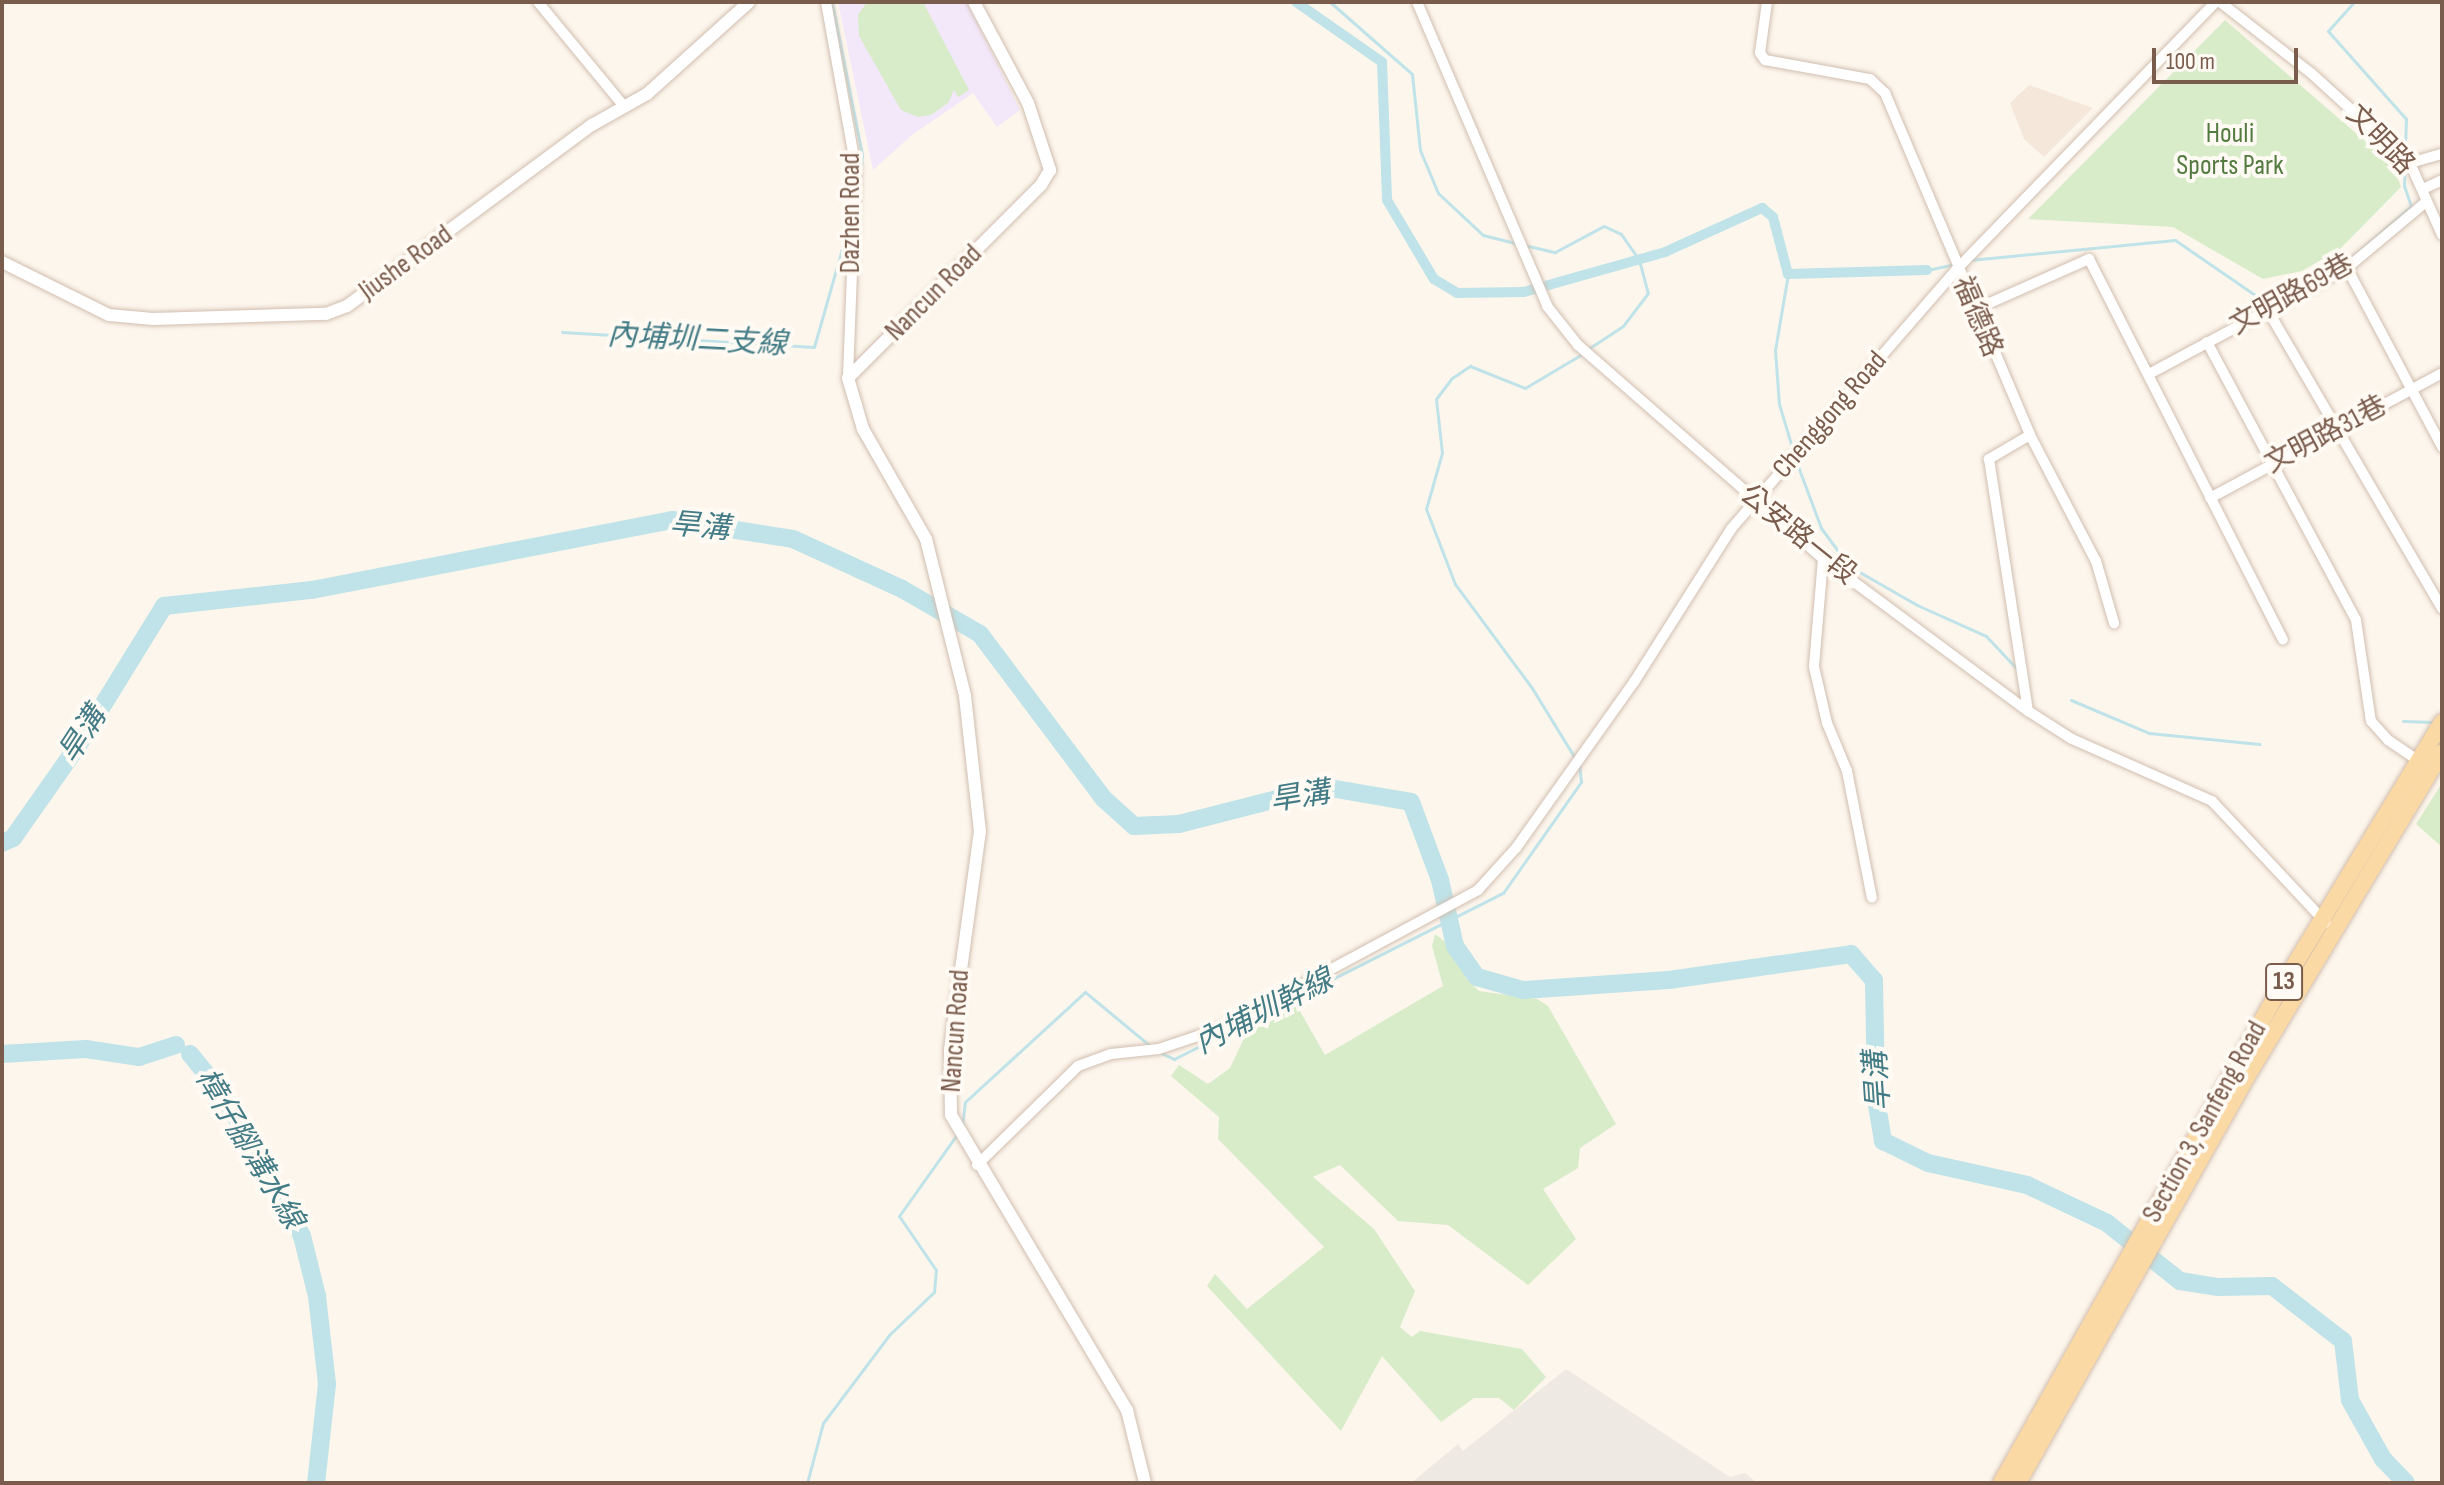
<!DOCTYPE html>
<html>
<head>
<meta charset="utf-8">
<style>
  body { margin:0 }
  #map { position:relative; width:2444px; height:1485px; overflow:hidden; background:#fdf6ec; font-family:"Sofia Sans Condensed","Noto Sans TC",sans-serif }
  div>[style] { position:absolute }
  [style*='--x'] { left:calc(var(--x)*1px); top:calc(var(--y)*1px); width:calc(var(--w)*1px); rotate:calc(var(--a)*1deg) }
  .residential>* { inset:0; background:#f5e8da }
  .industrial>* { inset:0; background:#efe9e4 }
  .education>* { inset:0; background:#f3e8fa }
  .green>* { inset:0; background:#d8ecc9 }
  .stream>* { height:3px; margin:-1.5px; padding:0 1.5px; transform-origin:1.5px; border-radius:1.5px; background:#bfe3e8 }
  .canal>* { height:10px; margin:-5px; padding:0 5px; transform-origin:5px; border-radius:5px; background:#bfe3e8 }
  .river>* { height:18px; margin:-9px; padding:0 9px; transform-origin:9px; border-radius:9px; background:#bfe3e8 }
  .roads { filter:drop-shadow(0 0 2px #d1beb0) drop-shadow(0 0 2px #d1beb0) }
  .minor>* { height:10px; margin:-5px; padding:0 5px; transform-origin:5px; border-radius:5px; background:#fff }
  .tertiary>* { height:12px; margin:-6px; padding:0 6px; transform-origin:6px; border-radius:6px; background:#fff }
  .primary>* { height:16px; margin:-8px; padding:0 8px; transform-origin:8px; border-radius:8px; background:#fbd9a5 }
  span { translate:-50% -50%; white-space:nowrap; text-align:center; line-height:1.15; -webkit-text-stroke:8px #fffaf3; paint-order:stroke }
  .shield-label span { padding:2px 6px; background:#fffaf3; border:2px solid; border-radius:6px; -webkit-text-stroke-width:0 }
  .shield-label { font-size:26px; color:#7a5c4d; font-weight:700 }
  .park-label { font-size:28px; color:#537a41 }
  .street-label { font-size:28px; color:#7a5c4d }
  .water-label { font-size:30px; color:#437c86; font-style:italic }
  .frame { position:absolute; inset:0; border:4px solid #7a5c4d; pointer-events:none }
  .scale { position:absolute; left:2152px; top:48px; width:146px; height:36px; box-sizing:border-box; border:4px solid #7a5c4d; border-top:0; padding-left:10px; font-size:24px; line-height:28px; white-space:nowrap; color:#7a5c4d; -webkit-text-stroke:6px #fffaf3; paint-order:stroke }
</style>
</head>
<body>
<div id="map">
  <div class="residential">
    <i style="clip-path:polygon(2029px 85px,2093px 108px,2044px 157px,2024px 139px,2010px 103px)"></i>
  </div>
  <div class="industrial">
    <i style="clip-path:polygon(1566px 1369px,1730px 1477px,1745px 1473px,1757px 1483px,1411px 1483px,1458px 1444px,1463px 1451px)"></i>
  </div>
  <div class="education">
    <i style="clip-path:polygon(838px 2px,967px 2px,1020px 110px,997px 127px,973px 93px,912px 135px,873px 170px)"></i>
  </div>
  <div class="green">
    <i style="clip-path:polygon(867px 2px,923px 2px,969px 90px,958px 97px,954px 90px,948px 103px,931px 115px,918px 117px,901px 110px,859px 36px,858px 15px)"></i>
    <i style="clip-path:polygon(2225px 20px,2394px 166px,2401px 187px,2340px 249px,2302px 271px,2263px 279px,2173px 227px,2028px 219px)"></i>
    <i style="clip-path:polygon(2442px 783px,2442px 847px,2416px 824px)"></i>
    <i style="clip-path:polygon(1435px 934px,1467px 959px,1465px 977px,1479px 991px,1537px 999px,1548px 1006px,1616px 1124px,1580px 1148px,1578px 1168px,1543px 1189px,1576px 1239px,1528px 1285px,1448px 1225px,1398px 1221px,1340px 1165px,1313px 1177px,1374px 1229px,1415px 1291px,1400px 1327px,1412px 1337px,1420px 1331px,1522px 1349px,1546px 1377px,1514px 1410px,1499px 1398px,1474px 1398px,1441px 1422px,1382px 1356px,1341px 1431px,1207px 1286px,1215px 1274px,1247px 1309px,1324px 1247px,1218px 1139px,1219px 1117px,1171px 1076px,1179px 1065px,1208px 1084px,1230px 1068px,1247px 1032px,1297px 1006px,1325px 1055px,1443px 986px,1432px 946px)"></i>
  </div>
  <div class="stream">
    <i style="--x:832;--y:2;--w:156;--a:78.9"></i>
    <i style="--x:862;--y:155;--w:24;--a:95"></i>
    <i style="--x:1330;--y:2;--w:109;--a:41.3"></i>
    <i style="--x:1412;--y:74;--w:76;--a:84"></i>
    <i style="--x:1420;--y:150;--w:47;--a:67.3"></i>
    <i style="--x:1438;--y:193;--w:62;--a:43"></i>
    <i style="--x:1483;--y:235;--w:34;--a:14"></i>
    <i style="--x:2354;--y:2;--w:39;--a:132"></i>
    <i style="--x:2328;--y:31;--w:118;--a:48.4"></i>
    <i style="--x:2406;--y:119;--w:35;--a:92"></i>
    <i style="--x:1524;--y:245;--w:32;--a:13"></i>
    <i style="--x:1555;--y:252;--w:55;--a:-28"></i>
    <i style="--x:1604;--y:226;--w:19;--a:25"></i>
    <i style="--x:1621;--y:234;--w:32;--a:55"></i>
    <i style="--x:1639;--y:260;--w:34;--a:75"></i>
    <i style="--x:1648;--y:293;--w:41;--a:127.1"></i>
    <i style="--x:1623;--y:326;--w:42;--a:146.7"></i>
    <i style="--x:1970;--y:260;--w:206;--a:-5.6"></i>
    <i style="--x:2175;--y:240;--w:101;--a:34.5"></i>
    <i style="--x:2258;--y:297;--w:100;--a:-22.4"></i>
    <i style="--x:2350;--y:259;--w:81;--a:-41"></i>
    <i style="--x:2411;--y:206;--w:21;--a:-109"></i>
    <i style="--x:2404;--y:186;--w:24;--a:-88"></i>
    <i style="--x:1927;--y:270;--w:29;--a:-12"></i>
    <i style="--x:1788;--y:274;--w:77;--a:99.7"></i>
    <i style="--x:1775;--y:350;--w:54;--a:85.8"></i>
    <i style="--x:1779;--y:404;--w:52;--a:73.3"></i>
    <i style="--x:562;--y:332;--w:252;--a:3.4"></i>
    <i style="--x:814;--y:347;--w:131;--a:-74.1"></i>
    <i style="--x:1796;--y:461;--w:72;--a:69.5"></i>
    <i style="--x:1821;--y:528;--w:47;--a:53.6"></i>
    <i style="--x:1849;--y:566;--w:78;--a:29.8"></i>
    <i style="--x:1917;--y:605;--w:76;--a:24.2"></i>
    <i style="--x:1986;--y:636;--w:48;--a:46.7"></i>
    <i style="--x:2071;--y:700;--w:85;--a:22.9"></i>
    <i style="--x:2149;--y:733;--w:111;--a:5.7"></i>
    <i style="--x:2403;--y:721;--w:32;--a:2"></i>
    <i style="--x:1575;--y:758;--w:82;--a:-121.6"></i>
    <i style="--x:1532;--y:688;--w:129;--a:-126.5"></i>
    <i style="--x:1455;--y:584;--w:80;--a:-111.1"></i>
    <i style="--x:1426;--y:509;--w:58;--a:-74.1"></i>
    <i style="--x:1442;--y:453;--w:54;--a:-96.3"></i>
    <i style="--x:1436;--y:399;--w:26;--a:-53"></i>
    <i style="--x:1452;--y:378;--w:22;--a:-34"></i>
    <i style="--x:1470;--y:366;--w:59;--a:21.8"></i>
    <i style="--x:1525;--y:388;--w:66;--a:-30.8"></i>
    <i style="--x:1159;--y:1052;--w:17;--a:25"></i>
    <i style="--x:1174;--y:1059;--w:369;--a:-26.8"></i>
    <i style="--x:1503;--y:893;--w:136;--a:-54.9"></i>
    <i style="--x:1581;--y:782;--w:18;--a:-96"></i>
    <i style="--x:962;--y:1126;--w:24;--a:-83"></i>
    <i style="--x:965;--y:1102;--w:163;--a:-42.5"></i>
    <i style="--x:1085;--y:992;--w:83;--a:39.6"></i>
    <i style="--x:807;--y:1483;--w:62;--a:-75.1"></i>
    <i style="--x:823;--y:1423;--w:110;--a:-53.1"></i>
    <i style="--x:889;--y:1335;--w:62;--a:-43.7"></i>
    <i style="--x:934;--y:1292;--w:22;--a:-85"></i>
    <i style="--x:936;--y:1270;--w:65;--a:-124.4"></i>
    <i style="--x:899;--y:1216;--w:102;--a:-54.6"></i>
  </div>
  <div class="canal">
    <i style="--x:1296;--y:2;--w:105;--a:34.9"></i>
    <i style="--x:1382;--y:62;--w:138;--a:87.9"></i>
    <i style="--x:1387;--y:200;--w:92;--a:59.3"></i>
    <i style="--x:1434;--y:279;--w:27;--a:31"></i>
    <i style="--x:1457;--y:293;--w:67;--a:-0.9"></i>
    <i style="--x:1524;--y:292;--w:147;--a:-15.8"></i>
    <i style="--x:1665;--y:252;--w:107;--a:-24.4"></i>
    <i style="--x:1762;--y:208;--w:14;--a:39"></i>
    <i style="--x:1773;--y:217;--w:59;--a:75.3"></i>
    <i style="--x:1788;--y:274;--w:139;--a:-1.6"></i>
  </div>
  <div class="river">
    <i style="--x:2;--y:843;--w:12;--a:-24"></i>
    <i style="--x:13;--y:838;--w:111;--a:-54.9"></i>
    <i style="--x:77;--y:747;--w:166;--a:-58.3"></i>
    <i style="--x:164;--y:606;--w:149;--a:-6.2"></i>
    <i style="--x:312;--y:590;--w:367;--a:-11"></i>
    <i style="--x:672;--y:520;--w:122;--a:8.9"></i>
    <i style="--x:793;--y:539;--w:120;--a:24.6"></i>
    <i style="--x:902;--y:589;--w:90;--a:30"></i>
    <i style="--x:980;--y:634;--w:206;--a:53.1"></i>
    <i style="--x:1104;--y:799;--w:40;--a:42"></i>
    <i style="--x:1134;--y:826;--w:45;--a:-2.5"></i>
    <i style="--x:1179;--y:824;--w:150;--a:-14.3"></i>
    <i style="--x:1324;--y:787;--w:88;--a:9.8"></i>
    <i style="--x:1411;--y:802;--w:83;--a:69.6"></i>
    <i style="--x:1440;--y:880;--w:68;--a:77.2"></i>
    <i style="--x:1455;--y:946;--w:38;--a:55"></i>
    <i style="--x:1477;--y:977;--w:48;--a:15.8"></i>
    <i style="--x:1523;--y:990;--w:146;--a:-3.9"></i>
    <i style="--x:1669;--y:980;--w:184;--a:-8.1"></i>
    <i style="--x:1851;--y:954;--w:35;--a:49"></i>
    <i style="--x:1874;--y:980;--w:119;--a:89"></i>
    <i style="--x:1876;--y:1099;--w:43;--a:80.5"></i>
    <i style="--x:1883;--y:1141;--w:50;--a:26.1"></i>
    <i style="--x:1928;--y:1163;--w:101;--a:12.5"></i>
    <i style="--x:2027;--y:1185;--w:89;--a:25.4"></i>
    <i style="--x:2107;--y:1223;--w:93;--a:38.5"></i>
    <i style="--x:2180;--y:1281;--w:39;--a:9"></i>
    <i style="--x:2219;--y:1287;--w:53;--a:-1.1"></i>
    <i style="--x:2272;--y:1286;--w:90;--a:37.8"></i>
    <i style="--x:2343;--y:1341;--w:59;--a:83.2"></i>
    <i style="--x:2350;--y:1400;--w:68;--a:60.8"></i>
    <i style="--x:2383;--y:1459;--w:33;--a:46"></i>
    <i style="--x:2;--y:1054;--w:84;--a:-3.4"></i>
    <i style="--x:86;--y:1049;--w:54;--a:8.6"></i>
    <i style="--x:139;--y:1057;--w:39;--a:-18"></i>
    <i style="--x:190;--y:1054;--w:52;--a:50.5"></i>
    <i style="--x:223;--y:1094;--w:162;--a:60.9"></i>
    <i style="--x:302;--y:1236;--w:62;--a:76"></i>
    <i style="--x:317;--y:1296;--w:89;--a:83.5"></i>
    <i style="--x:327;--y:1384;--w:100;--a:96.3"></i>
  </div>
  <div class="roads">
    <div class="minor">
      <i style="--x:538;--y:2;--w:134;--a:50.5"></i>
      <i style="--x:826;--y:2;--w:169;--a:79.8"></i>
      <i style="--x:856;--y:168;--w:210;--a:92.2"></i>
      <i style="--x:1417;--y:2;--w:331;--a:66.8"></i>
      <i style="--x:1547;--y:306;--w:50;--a:51.5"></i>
      <i style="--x:1578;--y:345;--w:325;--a:41.1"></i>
      <i style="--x:1823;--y:559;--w:255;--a:36.6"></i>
      <i style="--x:2028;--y:711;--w:52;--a:32.5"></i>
      <i style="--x:2072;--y:739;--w:153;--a:23.9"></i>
      <i style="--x:2212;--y:801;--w:167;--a:46.9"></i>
      <i style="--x:1767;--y:2;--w:51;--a:97.8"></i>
      <i style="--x:1760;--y:53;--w:9;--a:54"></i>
      <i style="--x:1765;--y:60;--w:107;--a:10.3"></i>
      <i style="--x:1870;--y:79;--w:21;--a:43"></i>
      <i style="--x:1885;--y:93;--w:371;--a:67"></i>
      <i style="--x:2030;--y:435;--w:48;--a:149.7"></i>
      <i style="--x:1989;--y:459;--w:255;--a:81.2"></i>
      <i style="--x:2220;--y:2;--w:115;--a:38"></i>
      <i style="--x:2311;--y:73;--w:134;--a:42.3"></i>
      <i style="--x:2410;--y:163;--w:79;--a:66"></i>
      <i style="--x:2410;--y:163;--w:33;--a:-16"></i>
      <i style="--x:2423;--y:189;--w:21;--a:-25"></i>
      <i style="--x:2347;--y:268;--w:203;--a:62"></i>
      <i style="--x:2267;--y:309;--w:347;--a:59.7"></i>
      <i style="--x:1974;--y:310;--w:126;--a:-23.9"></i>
      <i style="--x:2089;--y:259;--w:427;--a:63"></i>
      <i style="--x:2207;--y:342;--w:315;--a:61.8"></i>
      <i style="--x:2356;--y:620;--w:102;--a:81.6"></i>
      <i style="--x:2371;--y:721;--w:25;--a:48"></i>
      <i style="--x:2388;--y:740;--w:42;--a:34.4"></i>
      <i style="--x:2149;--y:374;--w:225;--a:-28.2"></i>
      <i style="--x:2347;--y:268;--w:103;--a:-39.9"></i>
      <i style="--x:2030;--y:435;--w:142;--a:62.4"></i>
      <i style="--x:2096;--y:561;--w:65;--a:73.8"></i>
      <i style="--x:2210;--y:498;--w:264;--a:-28.3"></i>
      <i style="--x:1823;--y:559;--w:108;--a:94.8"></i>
      <i style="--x:1814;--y:667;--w:57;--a:76.9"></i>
      <i style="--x:1827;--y:723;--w:52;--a:67.4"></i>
      <i style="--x:1847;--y:771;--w:129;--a:78.9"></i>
      <i style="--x:977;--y:1165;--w:141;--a:-44.4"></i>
      <i style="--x:1078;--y:1066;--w:35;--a:-20"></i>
      <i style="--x:1111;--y:1054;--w:48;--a:-5.9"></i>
      <i style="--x:1159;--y:1049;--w:66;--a:-18.4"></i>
      <i style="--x:1222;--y:1028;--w:291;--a:-28.3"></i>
      <i style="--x:1478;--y:890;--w:57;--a:-47.9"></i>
      <i style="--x:1516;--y:848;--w:204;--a:-54.6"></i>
      <i style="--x:1634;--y:682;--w:181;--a:-57.6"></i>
      <i style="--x:1731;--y:529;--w:343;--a:-49"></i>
      <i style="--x:1956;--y:270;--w:373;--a:-45.9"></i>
    </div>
    <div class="tertiary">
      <i style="--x:974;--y:2;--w:115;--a:61.9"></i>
      <i style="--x:1028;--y:103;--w:71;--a:71.8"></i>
      <i style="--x:1050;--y:170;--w:17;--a:121"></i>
      <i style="--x:1041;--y:185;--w:273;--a:135"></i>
      <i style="--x:848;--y:378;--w:53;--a:73.6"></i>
      <i style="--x:863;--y:429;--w:127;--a:60.2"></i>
      <i style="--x:926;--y:539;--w:162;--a:76"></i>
      <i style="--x:965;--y:696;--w:136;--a:83.7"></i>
      <i style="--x:980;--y:831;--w:221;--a:97.8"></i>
      <i style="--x:950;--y:1050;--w:65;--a:89.1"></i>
      <i style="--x:951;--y:1115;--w:344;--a:59.2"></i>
      <i style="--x:1127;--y:1410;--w:75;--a:76.1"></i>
      <i style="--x:2;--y:262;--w:119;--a:26.4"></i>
      <i style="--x:109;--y:315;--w:44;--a:5.2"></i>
      <i style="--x:153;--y:319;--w:173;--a:-1.7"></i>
      <i style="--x:326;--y:314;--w:22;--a:-21"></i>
      <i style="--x:347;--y:306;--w:305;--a:-36.5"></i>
      <i style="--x:592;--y:125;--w:63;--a:-29.4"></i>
      <i style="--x:647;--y:94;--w:137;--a:-42"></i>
    </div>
    <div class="primary">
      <i style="--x:2001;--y:1483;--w:564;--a:-60.57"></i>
      <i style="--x:2278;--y:992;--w:316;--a:-58.7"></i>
      <i style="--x:2018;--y:1483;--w:457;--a:-60.6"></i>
      <i style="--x:2242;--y:1085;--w:388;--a:-59"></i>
    </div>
  </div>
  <div class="shield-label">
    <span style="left:2284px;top:982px">13</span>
  </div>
  <div class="park-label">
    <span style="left:2230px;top:150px">Houli<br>Sports Park</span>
  </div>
  <div class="street-label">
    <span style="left:2380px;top:140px;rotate:46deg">文明路</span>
    <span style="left:851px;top:213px;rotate:-90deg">Dazhen Road</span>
    <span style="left:406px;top:263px;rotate:-36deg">Jiushe Road</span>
    <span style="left:934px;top:293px;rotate:-45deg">Nancun Road</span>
    <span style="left:2292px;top:295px;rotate:-29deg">文明路69巷</span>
    <span style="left:1977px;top:317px;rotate:67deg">福德路</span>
    <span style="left:1830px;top:415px;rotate:-49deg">Chenggong Road</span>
    <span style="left:2326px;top:435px;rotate:-28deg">文明路31巷</span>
    <span style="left:1798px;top:535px;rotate:39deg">公安路一段</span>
    <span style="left:956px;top:1031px;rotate:-86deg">Nancun Road</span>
    <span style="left:2205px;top:1122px;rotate:-61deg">Section 3, Sanfeng Road</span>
  </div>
  <div class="water-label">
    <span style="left:697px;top:340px;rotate:3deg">內埔圳二支線</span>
    <span style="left:700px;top:527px;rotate:5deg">旱溝</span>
    <span style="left:83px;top:735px;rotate:-57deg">旱溝</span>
    <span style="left:1300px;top:797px;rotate:-9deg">旱溝</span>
    <span style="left:1264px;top:1012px;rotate:-27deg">內埔圳幹線</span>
    <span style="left:1878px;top:1081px;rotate:-94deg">旱溝</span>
    <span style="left:249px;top:1149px;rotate:59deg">樟仔腳溝水線</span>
  </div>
  <div class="frame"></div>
  <div class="scale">100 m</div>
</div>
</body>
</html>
